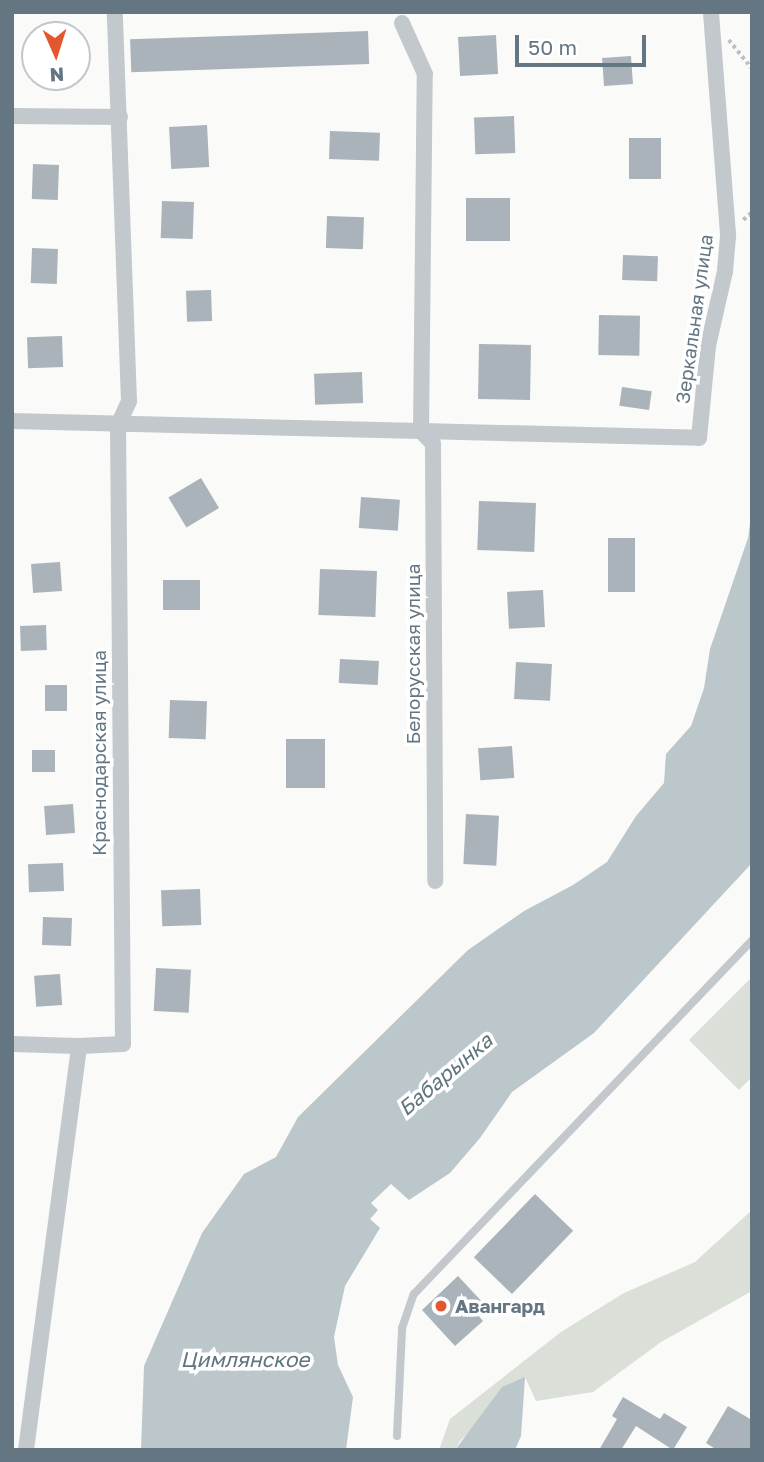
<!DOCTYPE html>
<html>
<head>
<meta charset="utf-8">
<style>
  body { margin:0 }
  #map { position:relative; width:764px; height:1462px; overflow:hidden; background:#fafaf8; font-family:"Golos Text",sans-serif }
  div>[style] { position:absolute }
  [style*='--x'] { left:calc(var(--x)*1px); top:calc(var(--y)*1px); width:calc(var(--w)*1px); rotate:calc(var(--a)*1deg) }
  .green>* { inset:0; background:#dadfd7 }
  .water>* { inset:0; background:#bbc7cb }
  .building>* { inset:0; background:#aab3b9; transform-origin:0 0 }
  .path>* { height:3.5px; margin-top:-1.75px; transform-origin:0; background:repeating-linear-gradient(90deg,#bbbfc2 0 3.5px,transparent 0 7px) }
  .lane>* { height:8px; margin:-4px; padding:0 4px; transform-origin:4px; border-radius:4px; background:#c3c8cc }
  .street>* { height:16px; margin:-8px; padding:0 8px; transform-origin:8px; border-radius:8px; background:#c3c8cc }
  .dots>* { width:19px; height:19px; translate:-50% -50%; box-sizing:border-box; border:4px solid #fff; border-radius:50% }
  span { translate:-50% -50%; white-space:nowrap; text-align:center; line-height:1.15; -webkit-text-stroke:7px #fff; paint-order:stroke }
  .street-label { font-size:19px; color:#657683 }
  .poi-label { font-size:19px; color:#657683; font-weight:700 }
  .left { translate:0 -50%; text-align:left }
  .water-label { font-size:21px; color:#60757c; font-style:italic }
  .frame { position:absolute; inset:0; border:14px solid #657683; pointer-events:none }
  .north { position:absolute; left:21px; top:21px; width:70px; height:70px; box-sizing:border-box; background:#fff; border:2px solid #c1c8cd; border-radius:50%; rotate:177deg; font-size:19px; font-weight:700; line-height:28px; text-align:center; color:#657683 }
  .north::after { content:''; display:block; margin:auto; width:24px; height:32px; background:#e4572e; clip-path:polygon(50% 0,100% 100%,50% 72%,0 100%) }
  .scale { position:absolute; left:515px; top:35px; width:131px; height:32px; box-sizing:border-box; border:4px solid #657683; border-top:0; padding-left:9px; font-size:21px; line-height:24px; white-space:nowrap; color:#657683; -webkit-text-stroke:5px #fff; paint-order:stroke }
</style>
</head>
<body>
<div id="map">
  <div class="green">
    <i style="clip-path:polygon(752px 977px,752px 1077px,739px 1090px,689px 1040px)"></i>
    <i style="clip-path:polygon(752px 1210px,752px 1291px,661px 1342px,593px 1392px,536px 1401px,525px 1377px,460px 1441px,455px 1450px,439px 1450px,450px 1419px,561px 1332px,624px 1293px,695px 1262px)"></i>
  </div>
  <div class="water">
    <i style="clip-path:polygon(752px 509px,752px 863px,594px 1033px,512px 1092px,480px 1138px,450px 1173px,409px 1200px,391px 1184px,371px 1203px,378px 1210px,370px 1219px,380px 1228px,345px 1286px,334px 1337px,338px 1365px,353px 1397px,346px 1450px,141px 1450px,144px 1366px,202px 1233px,244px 1174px,276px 1157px,298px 1117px,468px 950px,524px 911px,573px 885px,607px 862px,636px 816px,664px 783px,666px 754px,691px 726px,704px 688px,710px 649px,748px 538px)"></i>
    <i style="clip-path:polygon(525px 1377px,521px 1436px,515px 1450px,455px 1450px,502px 1387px)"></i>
  </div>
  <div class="building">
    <i style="left:368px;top:31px;width:33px;height:238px;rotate:88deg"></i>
    <i style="left:496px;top:35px;width:39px;height:38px;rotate:87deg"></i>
    <i style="left:631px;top:56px;width:28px;height:29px;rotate:86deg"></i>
    <i style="left:514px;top:116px;width:37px;height:40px;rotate:88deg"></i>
    <i style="left:207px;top:125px;width:42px;height:38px;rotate:87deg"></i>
    <i style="left:330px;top:131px;width:50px;height:28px;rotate:2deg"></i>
    <i style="left:629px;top:138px;width:32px;height:41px"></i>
    <i style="left:33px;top:164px;width:26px;height:35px;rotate:2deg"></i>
    <i style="left:466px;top:198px;width:44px;height:43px"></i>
    <i style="left:162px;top:201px;width:32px;height:37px;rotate:2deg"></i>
    <i style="left:327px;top:216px;width:37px;height:32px;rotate:2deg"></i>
    <i style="left:32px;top:248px;width:26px;height:35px;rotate:2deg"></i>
    <i style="left:623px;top:255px;width:35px;height:25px;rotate:2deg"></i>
    <i style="left:211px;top:290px;width:31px;height:25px;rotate:88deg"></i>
    <i style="left:599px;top:315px;width:41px;height:40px;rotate:1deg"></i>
    <i style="left:62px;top:336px;width:31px;height:35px;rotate:88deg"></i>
    <i style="left:479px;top:344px;width:52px;height:55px;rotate:1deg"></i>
    <i style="left:362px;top:372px;width:31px;height:48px;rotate:88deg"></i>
    <i style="left:622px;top:387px;width:30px;height:19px;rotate:8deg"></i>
    <i style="left:201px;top:478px;width:35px;height:38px;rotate:59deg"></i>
    <i style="left:361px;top:497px;width:39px;height:31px;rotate:4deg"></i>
    <i style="left:479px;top:501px;width:57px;height:49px;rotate:2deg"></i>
    <i style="left:608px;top:538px;width:27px;height:54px"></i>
    <i style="left:60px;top:562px;width:29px;height:29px;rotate:86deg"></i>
    <i style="left:320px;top:569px;width:57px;height:46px;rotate:2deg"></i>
    <i style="left:163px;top:580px;width:37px;height:30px"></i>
    <i style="left:543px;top:590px;width:37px;height:36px;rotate:87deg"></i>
    <i style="left:46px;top:625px;width:25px;height:26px;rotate:88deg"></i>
    <i style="left:340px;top:659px;width:39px;height:24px;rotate:3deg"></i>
    <i style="left:516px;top:662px;width:36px;height:37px;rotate:3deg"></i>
    <i style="left:45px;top:685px;width:22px;height:26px"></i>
    <i style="left:170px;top:700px;width:37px;height:38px;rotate:2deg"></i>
    <i style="left:286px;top:739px;width:39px;height:49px"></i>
    <i style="left:512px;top:746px;width:32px;height:34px;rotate:86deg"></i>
    <i style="left:32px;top:750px;width:23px;height:22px"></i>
    <i style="left:73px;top:804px;width:29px;height:29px;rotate:86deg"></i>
    <i style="left:466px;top:814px;width:33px;height:50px;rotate:3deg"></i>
    <i style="left:63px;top:863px;width:28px;height:35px;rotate:88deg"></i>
    <i style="left:200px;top:889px;width:36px;height:39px;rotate:88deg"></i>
    <i style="left:43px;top:917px;width:29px;height:28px;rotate:2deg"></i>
    <i style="left:156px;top:968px;width:35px;height:43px;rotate:3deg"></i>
    <i style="left:60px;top:974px;width:31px;height:26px;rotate:86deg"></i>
    <i style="left:535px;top:1194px;width:53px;height:88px;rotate:44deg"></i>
    <i style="clip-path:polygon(458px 1276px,486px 1306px,477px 1314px,483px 1321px,455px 1346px,422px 1310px)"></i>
    <i style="clip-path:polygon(623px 1397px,660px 1419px,664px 1413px,687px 1427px,673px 1450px,636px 1426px,621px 1450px,599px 1450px,617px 1419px,612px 1416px)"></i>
    <i style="clip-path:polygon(728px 1406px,752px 1420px,752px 1450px,717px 1450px,706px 1443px)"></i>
  </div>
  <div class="path">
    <i style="--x:729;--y:40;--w:36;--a:51"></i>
    <i style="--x:743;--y:220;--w:12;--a:-42"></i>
  </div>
  <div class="lane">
    <i style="--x:397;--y:1436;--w:108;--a:-87.3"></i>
    <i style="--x:402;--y:1328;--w:36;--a:-71"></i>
    <i style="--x:414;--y:1294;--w:489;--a:-46.3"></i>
  </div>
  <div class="street">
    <i style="--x:12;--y:116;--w:108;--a:0.5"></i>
    <i style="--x:12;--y:421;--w:409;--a:1.4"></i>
    <i style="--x:421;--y:431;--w:357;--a:-89.4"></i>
    <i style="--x:425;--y:74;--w:56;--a:-114.3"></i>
    <i style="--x:421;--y:431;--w:278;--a:1.4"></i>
    <i style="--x:699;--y:438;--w:92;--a:-84.4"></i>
    <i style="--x:708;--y:346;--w:77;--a:-77.2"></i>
    <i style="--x:725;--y:271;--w:37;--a:-85"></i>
    <i style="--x:728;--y:234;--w:223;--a:-94.4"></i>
    <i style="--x:421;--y:431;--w:18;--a:47"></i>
    <i style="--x:433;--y:444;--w:437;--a:89.7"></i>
    <i style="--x:12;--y:1044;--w:67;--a:1.7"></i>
    <i style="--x:26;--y:1450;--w:407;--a:-82.5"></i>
    <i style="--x:79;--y:1046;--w:44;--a:-2.6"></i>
    <i style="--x:123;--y:1044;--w:619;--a:-90.46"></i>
    <i style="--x:118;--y:425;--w:26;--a:-65"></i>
    <i style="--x:129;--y:401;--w:389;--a:-92.1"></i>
  </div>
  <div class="dots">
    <i style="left:441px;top:1306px;background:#e4572e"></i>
  </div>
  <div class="street-label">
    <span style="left:694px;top:319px;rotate:-82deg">Зеркальная улица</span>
    <span style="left:413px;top:654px;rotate:-90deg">Белорусская улица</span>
    <span style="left:99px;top:753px;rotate:-90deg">Краснодарская улица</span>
  </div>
  <div class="poi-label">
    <span class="left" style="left:455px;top:1306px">Авангард</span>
  </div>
  <div class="water-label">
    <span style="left:445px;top:1074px;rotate:-40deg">Бабарынка</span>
    <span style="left:245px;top:1359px">Цимлянское</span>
  </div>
  <div class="frame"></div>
  <div class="north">N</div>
  <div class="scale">50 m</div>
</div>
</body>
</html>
